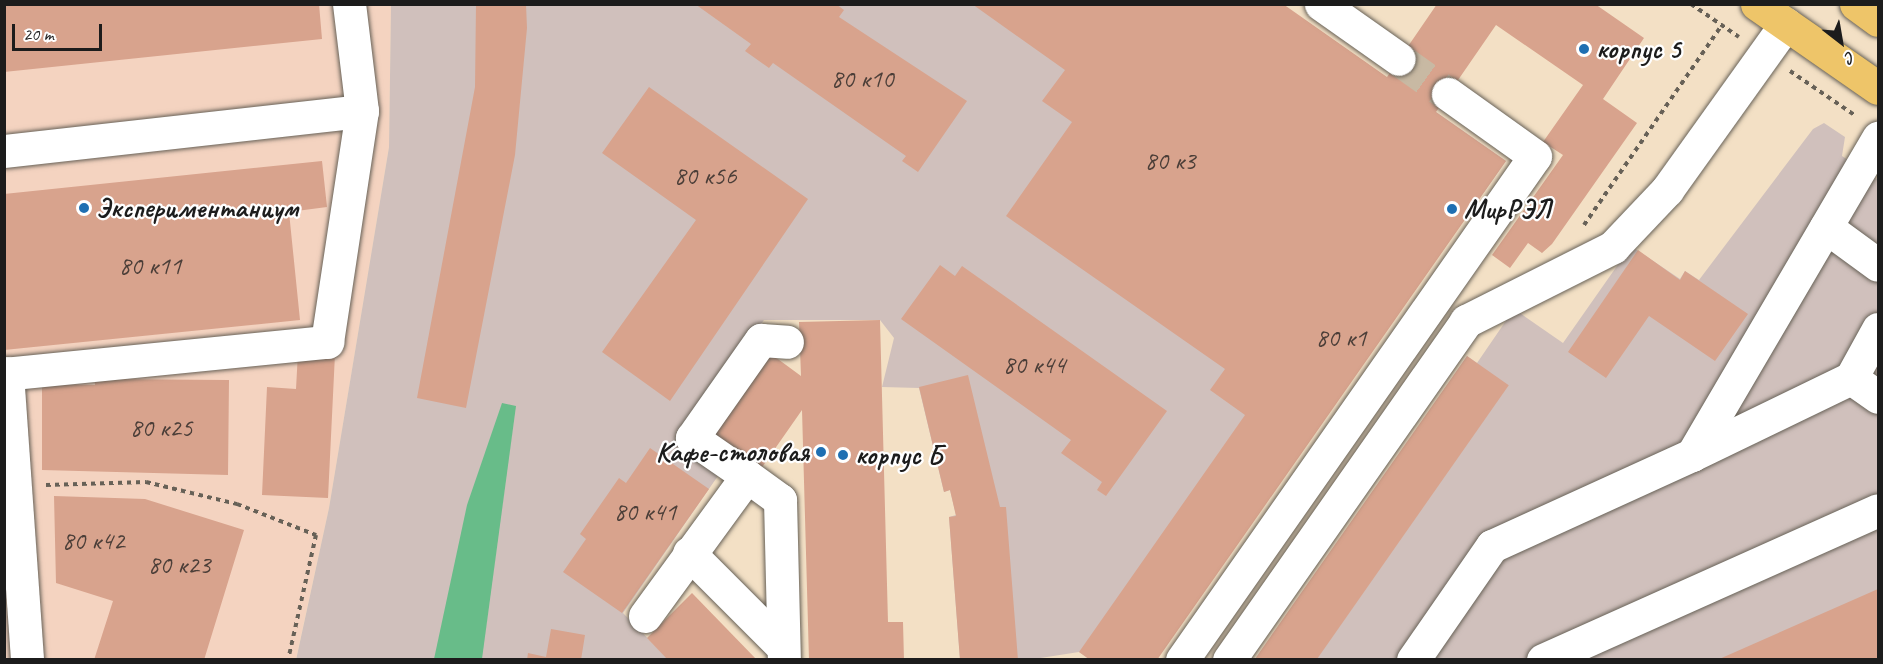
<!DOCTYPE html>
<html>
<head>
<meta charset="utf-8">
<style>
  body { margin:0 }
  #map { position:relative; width:1883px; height:664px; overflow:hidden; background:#f3e0c5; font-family:Caveat,sans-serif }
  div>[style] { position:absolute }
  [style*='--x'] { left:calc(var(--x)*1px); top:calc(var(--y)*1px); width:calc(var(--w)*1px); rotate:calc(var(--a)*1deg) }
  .built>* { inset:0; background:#f4d3c0 }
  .industrial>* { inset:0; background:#d0c0bc }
  .forest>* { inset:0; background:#68bc89 }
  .building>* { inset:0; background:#d8a38d; transform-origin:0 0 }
  .minor-tunnel>* { height:33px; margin-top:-16.5px; transform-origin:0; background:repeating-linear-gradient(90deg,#c8b9a3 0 33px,transparent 0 49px) }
  .path>* { height:4px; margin-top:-2px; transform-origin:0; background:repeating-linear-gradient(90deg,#676157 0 4.5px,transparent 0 9px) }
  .roads { filter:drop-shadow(0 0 2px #676157) drop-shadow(0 0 2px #676157) }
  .minor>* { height:33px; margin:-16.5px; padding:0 16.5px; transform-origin:16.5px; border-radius:16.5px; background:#fff }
  .major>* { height:33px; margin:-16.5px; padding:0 16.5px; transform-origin:16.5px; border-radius:16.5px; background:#eec569 }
  .dots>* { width:16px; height:16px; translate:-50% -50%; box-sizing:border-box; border:3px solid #fff; border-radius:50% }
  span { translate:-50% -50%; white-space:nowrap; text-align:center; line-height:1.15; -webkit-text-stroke:4.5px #fff; paint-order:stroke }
  .number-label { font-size:26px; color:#4b3e38 }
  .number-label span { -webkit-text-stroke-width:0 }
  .poi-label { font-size:28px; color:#1c1c1c; font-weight:700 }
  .left { translate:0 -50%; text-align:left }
  .right { translate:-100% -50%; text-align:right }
  .frame { position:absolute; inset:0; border:6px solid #1c1c1c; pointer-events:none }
  .north { position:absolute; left:1811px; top:12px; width:60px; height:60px; -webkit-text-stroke:4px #fff; paint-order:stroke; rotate:149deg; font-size:16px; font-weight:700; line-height:24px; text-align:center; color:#1c1c1c }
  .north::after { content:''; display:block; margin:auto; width:21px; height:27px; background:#1c1c1c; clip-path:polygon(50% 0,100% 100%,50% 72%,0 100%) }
  .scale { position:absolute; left:12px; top:24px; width:90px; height:27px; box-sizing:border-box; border:3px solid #1c1c1c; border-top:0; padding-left:8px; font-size:18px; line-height:21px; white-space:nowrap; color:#1c1c1c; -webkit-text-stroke:4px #fff; paint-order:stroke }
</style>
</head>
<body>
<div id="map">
  <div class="built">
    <i style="clip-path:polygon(4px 5px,391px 5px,389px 147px,329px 508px,296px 659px,5px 659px)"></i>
  </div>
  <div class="industrial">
    <i style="clip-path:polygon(391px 5px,1283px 5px,1506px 161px,1465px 219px,1090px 659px,1079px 652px,1034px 659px,960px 659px,949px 517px,956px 515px,950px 490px,944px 492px,919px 388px,882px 387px,894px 338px,880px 320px,764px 320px,677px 443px,720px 473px,623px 613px,668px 659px,296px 660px,329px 508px,389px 147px)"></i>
    <i style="clip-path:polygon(1824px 123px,1845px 137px,1842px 156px,1878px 180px,1878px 659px,1260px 660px,1467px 356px,1477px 363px,1514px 309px,1563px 343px,1631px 246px,1680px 279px,1685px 271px,1699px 280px,1813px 129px)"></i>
  </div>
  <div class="forest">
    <i style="clip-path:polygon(502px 403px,516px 406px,482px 659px,434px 659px,467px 505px)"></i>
  </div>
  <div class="building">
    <i style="clip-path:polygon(4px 4px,319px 4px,322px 39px,4px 72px)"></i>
    <i style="clip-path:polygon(476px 4px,526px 4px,527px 28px,515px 155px,466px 408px,417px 398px,475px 87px)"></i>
    <i style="clip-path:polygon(695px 4px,836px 4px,844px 10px,839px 17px,967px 101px,918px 172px,902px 161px,906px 156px,773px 63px,769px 68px,745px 51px,751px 44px)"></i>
    <i style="clip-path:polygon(972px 4px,1283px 4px,1387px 77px,1437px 4px,1595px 4px,1644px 38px,1603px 99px,1637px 123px,1552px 244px,1542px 253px,1528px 243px,1510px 268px,1492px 255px,1563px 155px,1543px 142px,1583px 85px,1496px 25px,1436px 112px,1506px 161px,1157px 660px,1090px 660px,1079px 652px,1245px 415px,1210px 390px,1225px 369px,1006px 216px,1072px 122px,1042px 101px,1065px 70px)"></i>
    <i style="clip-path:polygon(649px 87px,808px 199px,670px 401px,602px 352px,696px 220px,602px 153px)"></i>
    <i style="clip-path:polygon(322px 161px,327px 207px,289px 212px,300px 320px,4px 350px,4px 194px)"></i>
    <i style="clip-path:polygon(1638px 250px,1680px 280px,1685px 271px,1748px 314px,1715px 361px,1649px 316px,1606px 378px,1568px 352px)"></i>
    <i style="clip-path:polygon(940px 265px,955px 276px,962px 266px,1167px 411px,1106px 496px,1097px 490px,1102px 482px,1061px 453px,1071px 440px,901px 319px)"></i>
    <i style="clip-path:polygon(880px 320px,888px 622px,903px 622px,904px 660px,809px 660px,802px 410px,760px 470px,709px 434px,767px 351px,801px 376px,799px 322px)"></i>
    <i style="clip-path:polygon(298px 352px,335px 354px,328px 498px,262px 495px,267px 387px,296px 389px)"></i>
    <i style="left:1467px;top:356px;width:51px;height:368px;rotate:35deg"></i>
    <i style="clip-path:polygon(968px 375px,1000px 507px,1006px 507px,1018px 660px,960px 660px,949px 517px,956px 516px,950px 490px,944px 492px,919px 387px)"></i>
    <i style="clip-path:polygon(95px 379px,229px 380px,228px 475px,42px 470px,42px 384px,95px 385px)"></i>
    <i style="clip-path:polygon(650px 448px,709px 489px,622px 613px,563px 572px,586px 539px,580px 534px,619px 478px,626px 483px)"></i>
    <i style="clip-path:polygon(54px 496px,145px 499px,244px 530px,204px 660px,94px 660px,113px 601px,56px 583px)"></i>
    <i style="clip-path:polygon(1878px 589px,1878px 660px,1717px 660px)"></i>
    <i style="clip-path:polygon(692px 593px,757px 660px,668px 660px,647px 638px)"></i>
    <i style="clip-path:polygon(551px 629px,585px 635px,581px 660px,527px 660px,528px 653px,546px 657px)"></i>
  </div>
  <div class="minor-tunnel">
    <i style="--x:1399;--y:59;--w:60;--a:35.5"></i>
  </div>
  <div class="path">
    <i style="--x:1691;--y:4;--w:58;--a:34.5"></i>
    <i style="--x:1790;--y:71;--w:80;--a:34.3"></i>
    <i style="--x:1584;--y:225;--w:243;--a:-55.4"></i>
    <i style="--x:46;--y:485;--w:100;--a:-1.7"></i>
    <i style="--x:146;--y:482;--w:94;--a:13.6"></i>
    <i style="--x:237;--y:504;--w:85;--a:21.4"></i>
    <i style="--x:316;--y:535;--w:128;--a:102.6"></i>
  </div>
  <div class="roads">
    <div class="minor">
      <i style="--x:1321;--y:4;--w:95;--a:35.2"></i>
      <i style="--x:4;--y:151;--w:360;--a:-6.4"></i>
      <i style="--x:1826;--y:227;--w:64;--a:36.2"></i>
      <i style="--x:7;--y:373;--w:288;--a:86"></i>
      <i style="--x:4;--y:374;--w:325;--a:-5.7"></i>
      <i style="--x:327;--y:342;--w:234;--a:-81.4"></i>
      <i style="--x:362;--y:111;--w:108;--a:-96.9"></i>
      <i style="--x:1851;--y:378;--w:56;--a:-61.1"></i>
      <i style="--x:1692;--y:455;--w:177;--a:-25.8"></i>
      <i style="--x:1851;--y:378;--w:33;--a:35"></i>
      <i style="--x:747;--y:476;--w:67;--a:-145.4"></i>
      <i style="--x:692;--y:438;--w:120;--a:-54.9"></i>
      <i style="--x:761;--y:340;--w:26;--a:4"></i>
      <i style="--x:689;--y:553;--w:133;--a:45"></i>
      <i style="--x:645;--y:616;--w:173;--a:-53.9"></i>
      <i style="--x:747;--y:476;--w:41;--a:36"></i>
      <i style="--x:780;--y:500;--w:160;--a:88.6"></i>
      <i style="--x:1182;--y:660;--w:615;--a:-54.99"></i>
      <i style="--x:1535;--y:156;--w:107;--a:-144.5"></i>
      <i style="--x:1229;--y:660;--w:414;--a:-55"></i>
      <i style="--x:1466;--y:321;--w:165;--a:-26.7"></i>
      <i style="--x:1613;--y:247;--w:79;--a:-46.5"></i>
      <i style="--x:1667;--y:190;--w:204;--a:-54.4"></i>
      <i style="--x:1413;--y:660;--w:139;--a:-55.3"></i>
      <i style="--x:1492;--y:546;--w:220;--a:-24.5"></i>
      <i style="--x:1692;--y:455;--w:368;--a:-59.6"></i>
      <i style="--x:1543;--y:660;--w:367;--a:-24.1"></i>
    </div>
    <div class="major">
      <i style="--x:1757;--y:4;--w:147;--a:34.8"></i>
      <i style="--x:1856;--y:4;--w:27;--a:36"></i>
    </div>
  </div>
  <div class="dots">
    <i style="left:1584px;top:49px;background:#1f6fb2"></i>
    <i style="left:84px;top:208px;background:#1f6fb2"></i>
    <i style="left:1452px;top:209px;background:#1f6fb2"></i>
    <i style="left:821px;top:452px;background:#1f6fb2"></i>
    <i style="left:843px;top:455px;background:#1f6fb2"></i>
  </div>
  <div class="number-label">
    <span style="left:862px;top:79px">80 к10</span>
    <span style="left:1170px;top:161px">80 к3</span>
    <span style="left:705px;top:176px">80 к56</span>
    <span style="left:150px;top:266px">80 к11</span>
    <span style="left:1341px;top:338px">80 к1</span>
    <span style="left:1034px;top:365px">80 к44</span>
    <span style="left:161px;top:428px">80 к25</span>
    <span style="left:645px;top:512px">80 к41</span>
    <span style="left:93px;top:541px">80 к42</span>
    <span style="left:179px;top:565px">80 к23</span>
  </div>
  <div class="poi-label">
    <span class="left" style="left:1596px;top:49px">корпус 5</span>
    <span class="left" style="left:96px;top:208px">Экспериментаниум</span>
    <span class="left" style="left:1464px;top:209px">МирРЭЛ</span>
    <span class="right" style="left:809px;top:452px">Кафе-столовая</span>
    <span class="left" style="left:855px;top:455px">корпус Б</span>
  </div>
  <div class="frame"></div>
  <div class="north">С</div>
  <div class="scale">20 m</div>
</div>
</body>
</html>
